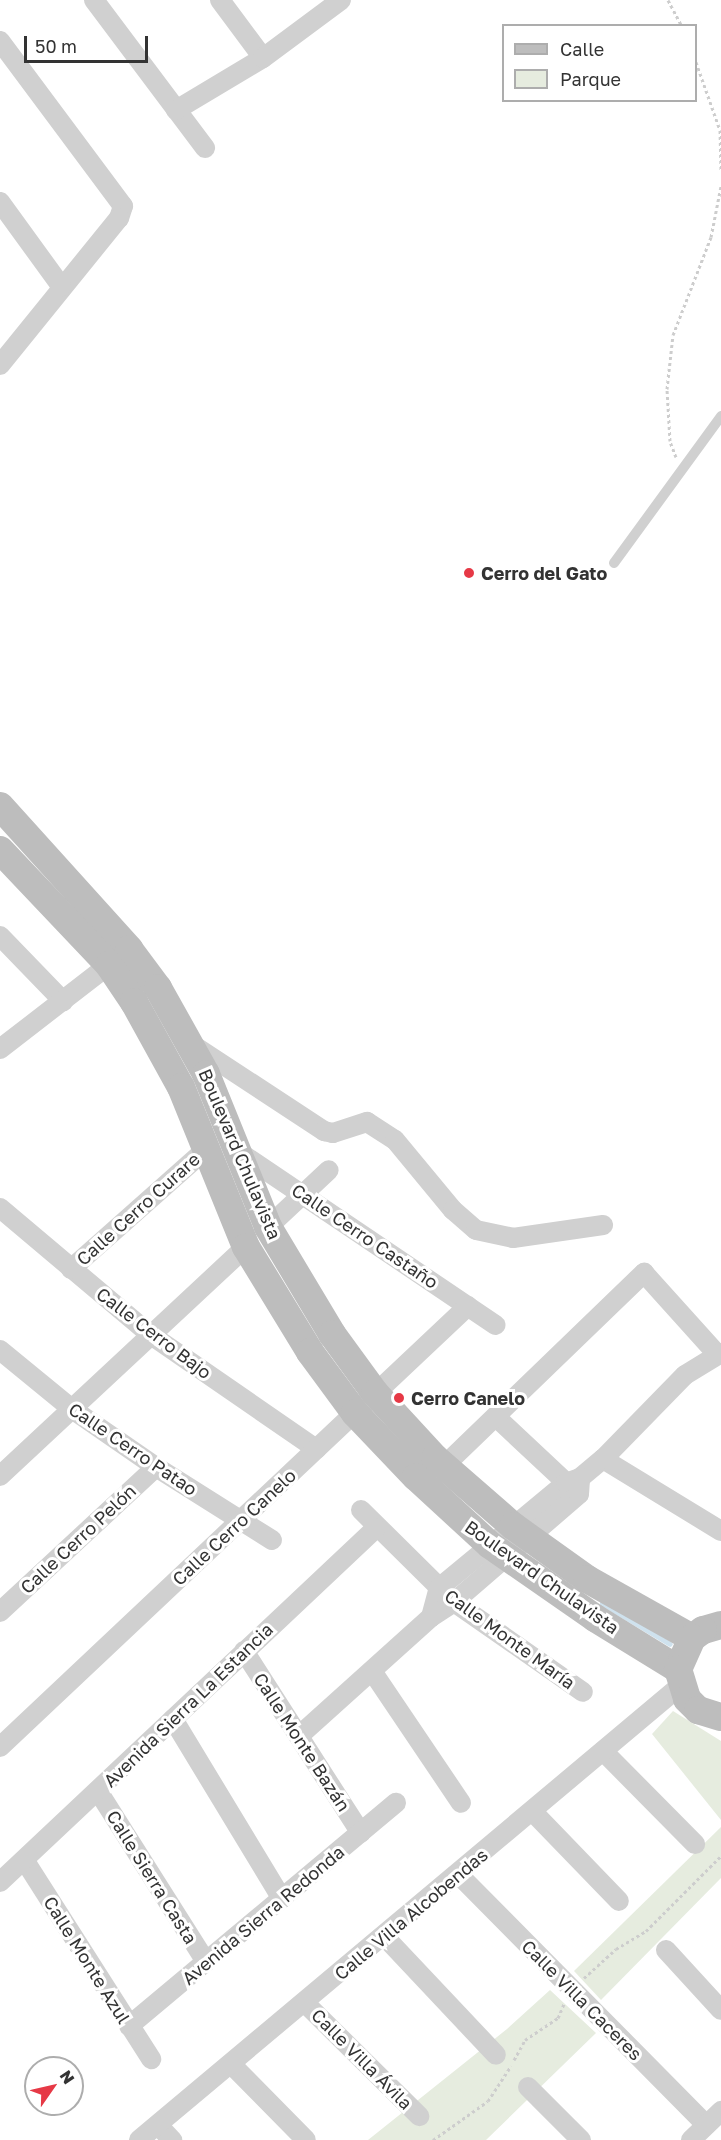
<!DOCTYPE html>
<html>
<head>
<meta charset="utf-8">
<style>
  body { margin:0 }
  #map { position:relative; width:721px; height:2140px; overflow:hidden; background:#fff; font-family:"Golos Text",sans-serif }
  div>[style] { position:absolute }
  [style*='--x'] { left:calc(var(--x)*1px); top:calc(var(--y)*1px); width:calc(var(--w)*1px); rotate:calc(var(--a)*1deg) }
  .green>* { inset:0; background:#e6ecdf }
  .stream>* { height:5px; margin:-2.5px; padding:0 2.5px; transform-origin:2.5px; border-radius:2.5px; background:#cfe2ee }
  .path>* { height:3px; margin-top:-1.5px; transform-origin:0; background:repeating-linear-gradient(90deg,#cdcdcd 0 3px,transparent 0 6px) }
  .lane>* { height:10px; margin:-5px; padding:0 5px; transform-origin:5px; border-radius:5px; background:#d0d0d0 }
  .street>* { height:20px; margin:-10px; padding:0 10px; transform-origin:10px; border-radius:10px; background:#d0d0d0 }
  .secondary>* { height:28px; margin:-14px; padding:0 14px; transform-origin:14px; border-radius:14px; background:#bdbdbd }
  .dots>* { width:16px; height:16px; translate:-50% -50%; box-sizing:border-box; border:3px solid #fff; border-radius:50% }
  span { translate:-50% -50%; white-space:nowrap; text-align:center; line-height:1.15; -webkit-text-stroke:6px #fff; paint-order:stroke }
  .poi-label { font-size:18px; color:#333; font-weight:700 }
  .left { translate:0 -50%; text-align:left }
  .street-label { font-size:18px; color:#333 }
  .legend { position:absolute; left:502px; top:24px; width:195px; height:78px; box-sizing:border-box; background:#fff; border:2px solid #adadad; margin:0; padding:8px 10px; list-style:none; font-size:18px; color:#333 }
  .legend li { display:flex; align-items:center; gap:12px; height:30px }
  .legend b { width:30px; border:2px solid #adadad }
  .north { position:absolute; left:24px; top:2056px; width:60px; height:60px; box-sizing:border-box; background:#fff; border:2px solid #adadad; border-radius:50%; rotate:56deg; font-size:16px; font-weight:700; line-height:24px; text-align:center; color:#333 }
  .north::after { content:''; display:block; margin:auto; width:21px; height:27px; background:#e63946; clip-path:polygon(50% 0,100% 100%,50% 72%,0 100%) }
  .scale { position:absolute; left:24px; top:36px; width:124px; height:27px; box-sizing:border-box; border:3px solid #333; border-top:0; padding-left:8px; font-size:18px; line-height:21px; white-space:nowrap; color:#333; -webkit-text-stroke:4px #fff; paint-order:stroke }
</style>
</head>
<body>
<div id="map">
  <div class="green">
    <i style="clip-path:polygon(673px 1711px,721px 1741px,721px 1820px,652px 1734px)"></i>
    <i style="clip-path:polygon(721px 1827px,721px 1878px,601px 2000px,574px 1971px)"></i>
    <i style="clip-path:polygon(550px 1990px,596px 2033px,486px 2140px,368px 2140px,507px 2029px)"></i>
  </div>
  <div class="stream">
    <i style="--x:602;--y:1603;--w:79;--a:31.1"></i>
  </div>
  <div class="path">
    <i style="--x:668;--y:0;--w:30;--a:62"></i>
    <i style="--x:696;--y:62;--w:72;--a:70.6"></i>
    <i style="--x:720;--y:130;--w:41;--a:88.6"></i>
    <i style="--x:676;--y:457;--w:17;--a:-111"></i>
    <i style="--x:670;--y:441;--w:52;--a:-93.3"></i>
    <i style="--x:667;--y:389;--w:54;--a:-83.7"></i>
    <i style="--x:673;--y:335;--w:105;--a:-68.8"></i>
    <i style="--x:711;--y:237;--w:52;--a:-78.9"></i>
    <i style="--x:584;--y:1978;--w:43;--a:-42.2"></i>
    <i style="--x:616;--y:1949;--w:35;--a:-31"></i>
    <i style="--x:646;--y:1931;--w:106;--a:-45"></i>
    <i style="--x:514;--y:2060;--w:23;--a:-61"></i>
    <i style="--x:525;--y:2040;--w:40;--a:-34"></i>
    <i style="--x:558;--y:2018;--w:15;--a:-67"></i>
    <i style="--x:433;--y:2140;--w:67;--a:-35.3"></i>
    <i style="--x:488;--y:2101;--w:42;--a:-56.7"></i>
  </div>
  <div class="lane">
    <i style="--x:614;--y:563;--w:182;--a:-53.9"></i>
  </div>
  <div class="street">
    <i style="--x:94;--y:0;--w:185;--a:53.1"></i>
    <i style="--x:220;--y:0;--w:72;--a:53.4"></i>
    <i style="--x:0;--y:41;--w:206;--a:53.3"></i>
    <i style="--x:123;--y:206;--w:13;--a:108"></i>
    <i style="--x:119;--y:218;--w:189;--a:129"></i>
    <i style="--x:176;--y:110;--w:101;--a:-30.9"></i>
    <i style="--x:263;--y:58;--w:97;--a:-36.6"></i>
    <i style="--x:0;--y:202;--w:104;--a:54"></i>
    <i style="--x:0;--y:936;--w:91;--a:45.9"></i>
    <i style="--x:193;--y:1045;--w:157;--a:33.3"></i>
    <i style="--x:324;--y:1131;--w:9;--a:13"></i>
    <i style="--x:333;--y:1133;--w:36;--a:-18"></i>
    <i style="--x:367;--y:1122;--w:33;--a:33"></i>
    <i style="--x:395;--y:1140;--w:91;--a:50.4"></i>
    <i style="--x:453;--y:1210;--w:30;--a:41"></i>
    <i style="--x:476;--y:1230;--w:38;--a:12"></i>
    <i style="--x:513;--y:1238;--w:91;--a:-8.2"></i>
    <i style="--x:0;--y:1049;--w:150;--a:-37.7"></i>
    <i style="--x:236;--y:1150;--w:313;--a:34"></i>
    <i style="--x:0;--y:1208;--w:197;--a:40.1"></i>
    <i style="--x:151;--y:1335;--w:201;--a:34.6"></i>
    <i style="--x:268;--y:1227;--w:83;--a:-43.1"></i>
    <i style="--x:71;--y:1269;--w:179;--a:-41.6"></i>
    <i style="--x:0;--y:1350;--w:93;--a:39.3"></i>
    <i style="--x:72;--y:1409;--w:102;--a:34.6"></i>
    <i style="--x:156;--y:1467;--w:137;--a:32.2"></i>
    <i style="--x:496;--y:1417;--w:108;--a:43.1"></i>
    <i style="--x:603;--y:1459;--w:138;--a:31.4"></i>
    <i style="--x:445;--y:1465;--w:277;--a:-44"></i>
    <i style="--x:644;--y:1273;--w:109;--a:48"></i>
    <i style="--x:0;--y:1476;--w:336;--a:-43"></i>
    <i style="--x:361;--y:1510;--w:131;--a:44.7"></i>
    <i style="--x:454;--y:1602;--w:157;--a:34.9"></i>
    <i style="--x:0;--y:1612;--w:213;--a:-42.9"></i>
    <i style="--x:431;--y:1617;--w:30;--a:-75"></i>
    <i style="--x:439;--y:1588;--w:165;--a:-39.6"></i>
    <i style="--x:566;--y:1483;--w:15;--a:-20"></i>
    <i style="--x:580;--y:1478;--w:30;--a:-40"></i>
    <i style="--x:603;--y:1459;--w:117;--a:-45.7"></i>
    <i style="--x:685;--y:1375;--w:42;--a:-31.4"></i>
    <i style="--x:244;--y:1651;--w:216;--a:57.3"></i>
    <i style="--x:372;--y:1671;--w:159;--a:56"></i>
    <i style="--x:173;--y:1719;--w:210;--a:58.8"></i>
    <i style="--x:300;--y:1735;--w:176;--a:-42"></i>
    <i style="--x:431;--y:1617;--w:27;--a:-33"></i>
    <i style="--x:454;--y:1602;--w:165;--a:-40.8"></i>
    <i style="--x:579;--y:1494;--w:16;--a:-86"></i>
    <i style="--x:0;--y:1747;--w:643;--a:-43.3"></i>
    <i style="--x:603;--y:1751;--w:131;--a:45.3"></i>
    <i style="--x:98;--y:1791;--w:202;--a:57.7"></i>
    <i style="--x:532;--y:1811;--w:125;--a:46"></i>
    <i style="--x:25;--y:1861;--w:235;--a:57.5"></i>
    <i style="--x:458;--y:1874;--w:353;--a:45.3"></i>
    <i style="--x:0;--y:1882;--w:516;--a:-43.27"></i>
    <i style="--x:384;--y:1936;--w:163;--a:46.7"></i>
    <i style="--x:666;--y:1950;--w:81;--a:47.5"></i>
    <i style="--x:305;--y:2003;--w:161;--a:44.7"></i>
    <i style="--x:129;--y:2026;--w:348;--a:-39.9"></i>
    <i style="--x:232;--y:2065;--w:105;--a:45.4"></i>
    <i style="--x:528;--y:2087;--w:75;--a:45"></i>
    <i style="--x:158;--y:2125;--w:21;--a:47"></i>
    <i style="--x:139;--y:2140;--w:706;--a:-40"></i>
    <i style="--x:691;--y:2140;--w:42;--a:-44"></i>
  </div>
  <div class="secondary">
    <i style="--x:0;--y:806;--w:193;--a:47.9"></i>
    <i style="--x:129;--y:949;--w:49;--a:53.4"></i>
    <i style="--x:158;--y:988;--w:98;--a:60.8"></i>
    <i style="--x:206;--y:1074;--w:165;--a:67.9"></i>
    <i style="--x:268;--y:1227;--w:125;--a:59.1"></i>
    <i style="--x:332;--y:1334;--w:73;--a:53.9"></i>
    <i style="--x:375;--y:1393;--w:88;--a:47.3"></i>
    <i style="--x:435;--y:1458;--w:103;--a:41.1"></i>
    <i style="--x:513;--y:1526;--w:91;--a:35.6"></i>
    <i style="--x:587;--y:1579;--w:120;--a:29.3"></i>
    <i style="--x:0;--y:850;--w:158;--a:46.5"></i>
    <i style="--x:109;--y:965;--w:45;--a:56"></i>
    <i style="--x:134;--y:1002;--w:97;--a:61.1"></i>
    <i style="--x:181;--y:1087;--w:173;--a:67.9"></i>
    <i style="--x:246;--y:1247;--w:123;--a:58.6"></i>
    <i style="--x:310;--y:1352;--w:76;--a:53.6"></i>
    <i style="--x:355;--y:1413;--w:88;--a:46.4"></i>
    <i style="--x:416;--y:1477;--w:100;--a:42.6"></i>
    <i style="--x:490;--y:1545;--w:128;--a:34.8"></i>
    <i style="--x:595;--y:1618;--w:97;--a:31.6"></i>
    <i style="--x:721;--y:1625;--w:19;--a:164"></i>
    <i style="--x:703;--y:1630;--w:14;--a:144"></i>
    <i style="--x:692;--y:1638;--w:34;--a:114"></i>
    <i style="--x:678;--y:1669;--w:31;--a:73"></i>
    <i style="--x:687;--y:1699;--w:16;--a:45"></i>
    <i style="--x:698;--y:1710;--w:24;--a:17"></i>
  </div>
  <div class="dots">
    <i style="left:469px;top:573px;background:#e63946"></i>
    <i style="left:399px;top:1398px;background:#e63946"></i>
  </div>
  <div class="poi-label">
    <span class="left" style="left:481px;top:573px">Cerro del Gato</span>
    <span class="left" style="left:411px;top:1398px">Cerro Canelo</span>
  </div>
  <div class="street-label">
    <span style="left:240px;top:1154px;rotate:67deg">Boulevard Chulavista</span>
    <span style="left:138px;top:1209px;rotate:-42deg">Calle Cerro Curare</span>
    <span style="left:365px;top:1236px;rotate:34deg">Calle Cerro Castaño</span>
    <span style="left:154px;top:1333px;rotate:37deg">Calle Cerro Bajo</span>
    <span style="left:133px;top:1449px;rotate:34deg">Calle Cerro Patao</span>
    <span style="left:234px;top:1527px;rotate:-43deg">Calle Cerro Canelo</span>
    <span style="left:78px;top:1539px;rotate:-43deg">Calle Cerro Pelón</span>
    <span style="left:542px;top:1577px;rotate:35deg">Boulevard Chulavista</span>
    <span style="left:510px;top:1639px;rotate:36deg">Calle Monte María</span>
    <span style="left:188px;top:1705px;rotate:-44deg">Avenida Sierra La Estancia</span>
    <span style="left:302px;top:1742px;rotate:57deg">Calle Monte Bazán</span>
    <span style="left:152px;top:1877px;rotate:58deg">Calle Sierra Casta</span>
    <span style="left:411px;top:1914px;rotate:-40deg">Calle Villa Alcobendas</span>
    <span style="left:263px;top:1915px;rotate:-40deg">Avenida Sierra Redonda</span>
    <span style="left:87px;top:1960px;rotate:58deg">Calle Monte Azul</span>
    <span style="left:582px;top:2000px;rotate:45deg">Calle Villa Caceres</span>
    <span style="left:362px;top:2059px;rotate:45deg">Calle Villa Ávila</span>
  </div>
  <ul class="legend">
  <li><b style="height:8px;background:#bdbdbd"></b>Calle</li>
  <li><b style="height:16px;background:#e6ecdf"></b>Parque</li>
  </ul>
  <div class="north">N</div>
  <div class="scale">50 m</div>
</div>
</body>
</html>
